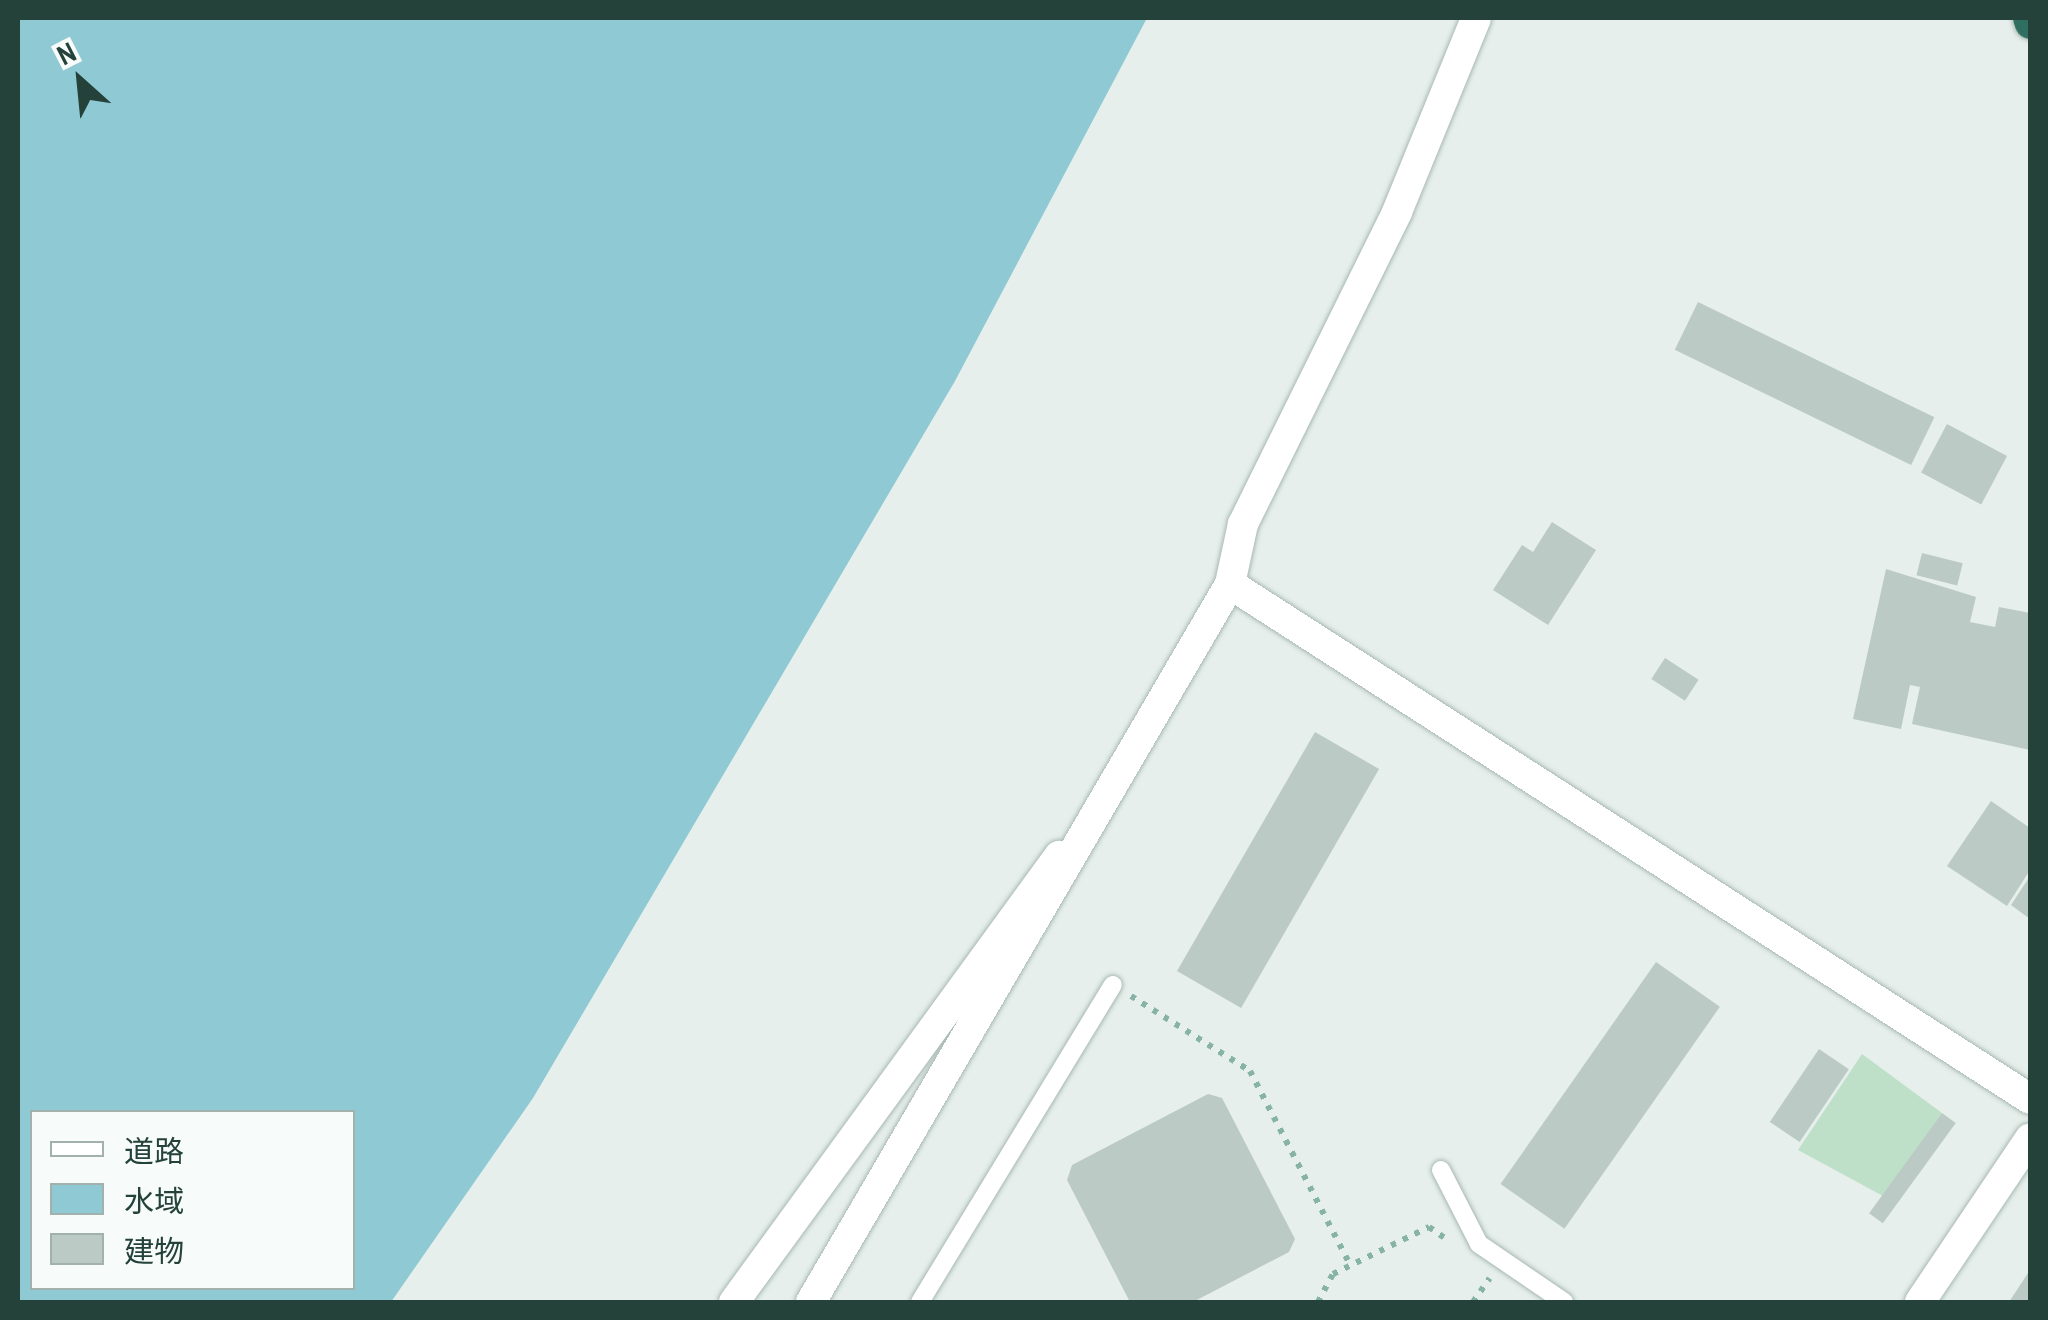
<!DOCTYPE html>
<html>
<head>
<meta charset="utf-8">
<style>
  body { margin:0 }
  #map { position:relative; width:2048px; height:1320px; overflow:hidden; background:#e6efeb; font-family:"Archivo Narrow","Noto Sans JP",sans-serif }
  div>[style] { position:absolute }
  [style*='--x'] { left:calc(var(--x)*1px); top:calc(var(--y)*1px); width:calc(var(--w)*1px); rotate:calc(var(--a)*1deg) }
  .green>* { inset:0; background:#bfe0c8 }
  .water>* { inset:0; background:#8ec9d4 }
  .building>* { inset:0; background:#bbcac4; transform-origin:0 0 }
  .path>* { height:6px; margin-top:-3px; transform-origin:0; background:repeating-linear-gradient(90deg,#86b3a5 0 5px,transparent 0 13px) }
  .roads { filter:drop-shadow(0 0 2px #a8b8b2) drop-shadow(0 0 2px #a8b8b2) }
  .lane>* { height:18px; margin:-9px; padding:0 9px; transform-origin:9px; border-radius:9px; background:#fff }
  .street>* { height:30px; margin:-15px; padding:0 15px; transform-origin:15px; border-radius:15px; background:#fff }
  .secondary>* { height:30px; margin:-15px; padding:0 15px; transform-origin:15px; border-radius:15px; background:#fff }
  .highway>* { height:30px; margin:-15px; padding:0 15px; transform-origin:15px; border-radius:15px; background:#2f6f62 }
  span { translate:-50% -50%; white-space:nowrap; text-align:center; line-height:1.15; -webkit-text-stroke:8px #f7fbf9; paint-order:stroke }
  .frame { position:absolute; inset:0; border:20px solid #24423a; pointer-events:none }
  .legend { position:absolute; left:30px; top:1110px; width:325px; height:180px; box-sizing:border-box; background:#f7fbf9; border:2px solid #a3b1ad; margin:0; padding:12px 18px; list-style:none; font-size:30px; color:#24423a }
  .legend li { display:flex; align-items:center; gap:20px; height:50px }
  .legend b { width:50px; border:2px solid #a3b1ad }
  .north { position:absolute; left:30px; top:30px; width:100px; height:100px; -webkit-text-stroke:8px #f7fbf9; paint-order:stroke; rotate:333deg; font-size:28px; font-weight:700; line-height:40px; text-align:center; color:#24423a }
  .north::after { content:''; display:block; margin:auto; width:35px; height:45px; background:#24423a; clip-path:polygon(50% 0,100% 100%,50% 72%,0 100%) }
</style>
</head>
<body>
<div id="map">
  <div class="green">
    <i style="clip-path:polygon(1862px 1054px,1942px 1113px,1883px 1196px,1798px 1150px)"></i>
  </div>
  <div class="water">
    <i style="clip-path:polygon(evenodd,18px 18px,1147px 18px,955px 381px,533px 1098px,391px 1302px,18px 1302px,18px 18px,32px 1112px,352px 1112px,352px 1288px,32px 1288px,32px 1112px)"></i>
  </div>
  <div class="building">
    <i style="left:1698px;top:302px;width:263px;height:53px;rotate:26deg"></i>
    <i style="left:1947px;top:424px;width:68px;height:55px;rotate:28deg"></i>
    <i style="clip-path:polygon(1552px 522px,1596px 550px,1548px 625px,1493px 590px,1522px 545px,1533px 552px)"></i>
    <i style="left:1922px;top:553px;width:42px;height:23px;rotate:14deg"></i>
    <i style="clip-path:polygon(1886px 569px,1976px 597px,1970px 622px,1995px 627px,1999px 607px,2030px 613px,2030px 750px,1912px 724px,1920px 687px,1910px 685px,1901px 729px,1853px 719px)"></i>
    <i style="left:1665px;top:658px;width:40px;height:25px;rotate:33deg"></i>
    <i style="left:1315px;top:732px;width:74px;height:276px;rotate:30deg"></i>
    <i style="clip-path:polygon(1991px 801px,2030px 828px,2030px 870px,2007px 906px,1947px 866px)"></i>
    <i style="clip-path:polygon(2030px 876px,2030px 919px,2011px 905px)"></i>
    <i style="left:1656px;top:962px;width:78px;height:271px;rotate:35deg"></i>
    <i style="left:1819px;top:1049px;width:36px;height:88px;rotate:34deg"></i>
    <i style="clip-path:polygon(1208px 1094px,1222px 1098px,1295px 1239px,1289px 1252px,1193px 1302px,1130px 1302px,1067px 1180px,1072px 1165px)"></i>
    <i style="left:1942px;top:1113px;width:17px;height:124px;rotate:36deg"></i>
    <i style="clip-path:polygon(2030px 1270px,2030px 1302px,2009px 1302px)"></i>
  </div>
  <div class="path">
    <i style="--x:1131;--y:996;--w:141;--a:32.2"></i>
    <i style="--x:1250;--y:1071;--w:218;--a:62.7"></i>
    <i style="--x:1318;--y:1302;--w:32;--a:-62"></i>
    <i style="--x:1333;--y:1274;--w:107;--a:-26.1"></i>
    <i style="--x:1429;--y:1227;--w:24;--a:35"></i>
    <i style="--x:1473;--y:1302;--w:29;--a:-55"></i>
  </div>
  <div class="roads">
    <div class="lane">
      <i style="--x:1441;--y:1170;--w:83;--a:62.8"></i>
      <i style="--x:1479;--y:1244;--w:103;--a:34.3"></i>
      <i style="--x:920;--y:1302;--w:371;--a:-58.7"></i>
    </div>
    <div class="street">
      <i style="--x:1230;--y:584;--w:61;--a:-77.8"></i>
      <i style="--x:1243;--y:524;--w:348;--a:-63.7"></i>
      <i style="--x:1397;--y:212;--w:209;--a:-67.8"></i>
      <i style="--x:734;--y:1302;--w:552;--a:-53.92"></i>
    </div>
    <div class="secondary">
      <i style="--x:811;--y:1302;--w:831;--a:-59.73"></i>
      <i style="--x:1230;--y:584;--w:951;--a:32.77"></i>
      <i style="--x:1920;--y:1302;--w:197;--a:-56.1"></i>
    </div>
    <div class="highway">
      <i style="--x:2028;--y:18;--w:6;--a:72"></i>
    </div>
  </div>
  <div class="frame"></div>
  <ul class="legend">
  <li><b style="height:12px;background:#fff"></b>道路</li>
  <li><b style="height:28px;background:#8ec9d4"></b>水域</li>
  <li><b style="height:28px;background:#bbcac4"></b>建物</li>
  </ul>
  <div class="north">N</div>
</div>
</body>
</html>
